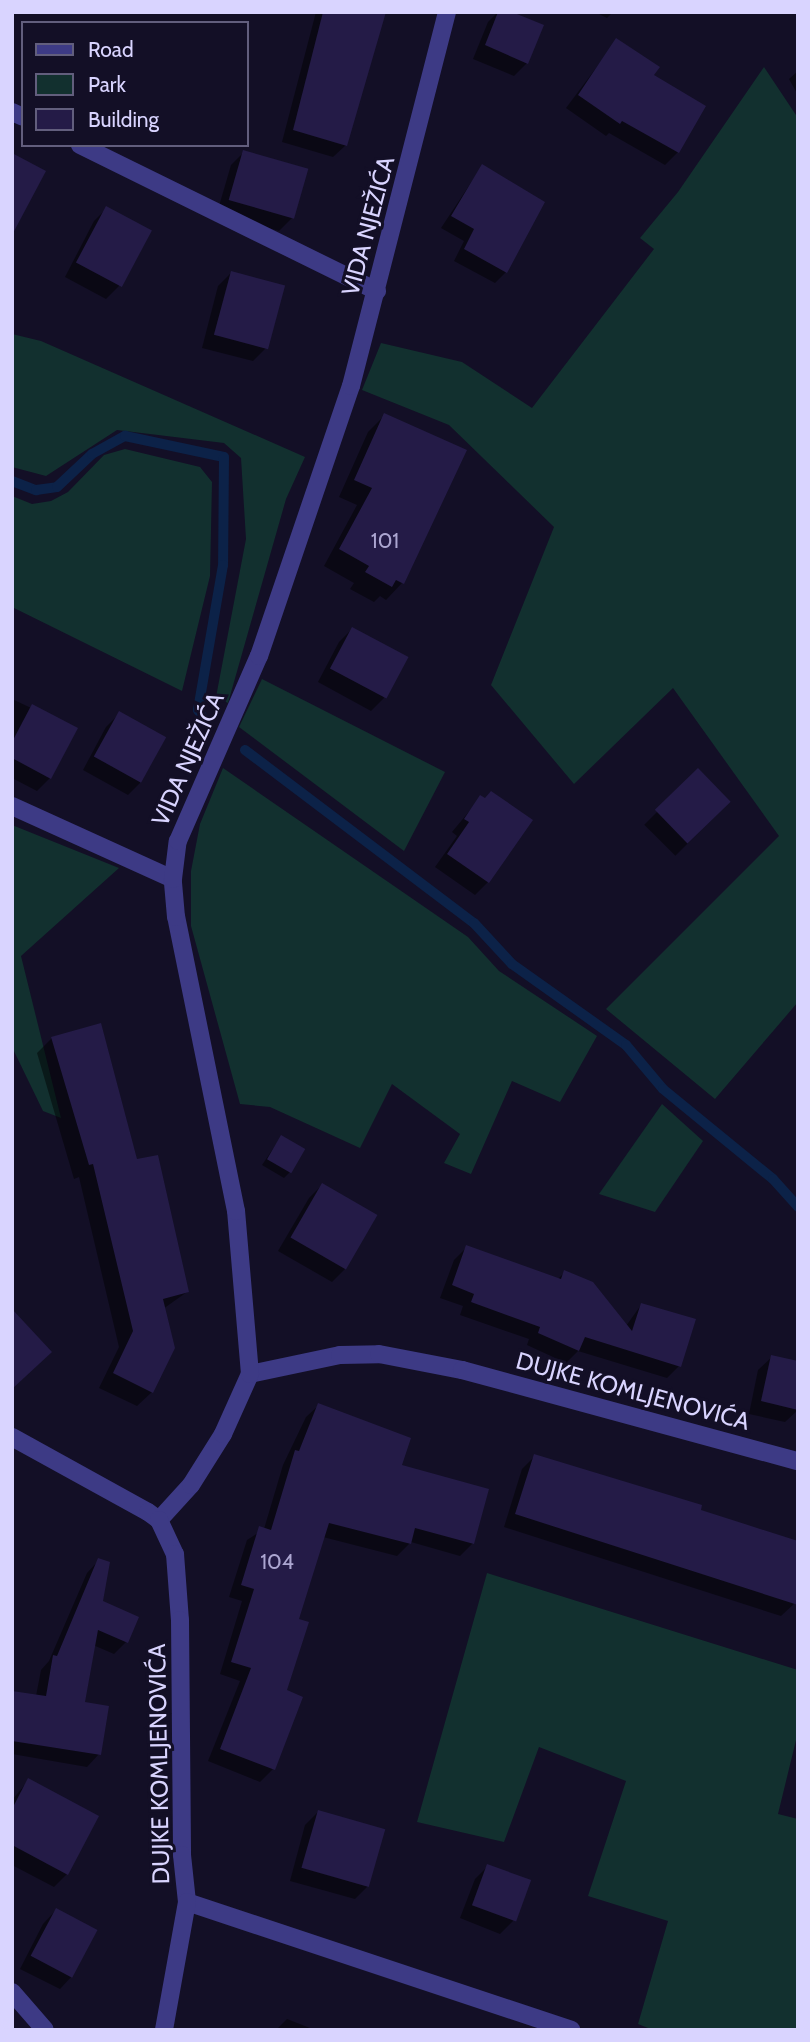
<!DOCTYPE html>
<html>
<head>
<meta charset="utf-8">
<style>
  body { margin:0 }
  #map { position:relative; width:810px; height:2042px; overflow:hidden; background:#130f26; font-family:Cabin,sans-serif }
  div>[style] { position:absolute }
  [style*='--x'] { left:calc(var(--x)*1px); top:calc(var(--y)*1px); width:calc(var(--w)*1px); rotate:calc(var(--a)*1deg) }
  .green>* { inset:0; background:#12302f }
  .shadow>* { inset:0; background:#0007; transform-origin:0 0 }
  .stream>* { height:10px; margin:-5px; padding:0 5px; transform-origin:5px; border-radius:5px; background:#0c2248 }
  .building>* { inset:0; background:#241b47; transform-origin:0 0 }
  .minor>* { height:18px; margin:-9px; padding:0 9px; transform-origin:9px; border-radius:9px; background:#3d3a85 }
  .tertiary>* { height:18px; margin:-9px; padding:0 9px; transform-origin:9px; border-radius:9px; background:#3d3a85 }
  span { translate:-50% -50%; white-space:nowrap; text-align:center; line-height:1.15; -webkit-text-stroke:6px #130f26; paint-order:stroke }
  .number-label { font-size:21px; color:#aca6d1 }
  .number-label span { -webkit-text-stroke-width:0 }
  .street-label { font-size:24px; color:#d9d4ff }
  .frame { position:absolute; inset:0; border:14px solid #d9d4ff; pointer-events:none }
  .legend { position:absolute; left:21px; top:21px; width:228px; height:126px; box-sizing:border-box; background:#130f26; border:2px solid #625e7d; margin:0; padding:9px 12px; list-style:none; font-size:21px; color:#d9d4ff }
  .legend li { display:flex; align-items:center; gap:14px; height:35px }
  .legend b { width:35px; border:2px solid #625e7d }
</style>
</head>
<body>
<div id="map">
  <div class="green">
    <i style="clip-path:polygon(764px 67px,798px 118px,798px 1002px,715px 1099px,606px 1009px,779px 836px,673px 688px,574px 784px,491px 685px,554px 527px,449px 425px,362px 390px,381px 343px,462px 362px,532px 408px,654px 249px,640px 238px,678px 192px)"></i>
    <i style="clip-path:polygon(12px 334px,41px 341px,305px 457px,286px 499px,228px 703px,216px 697px,246px 539px,241px 458px,224px 443px,117px 430px,46px 476px,12px 467px)"></i>
    <i style="clip-path:polygon(125px 449px,200px 467px,212px 482px,210px 576px,182px 691px,12px 607px,12px 496px,32px 504px,51px 501px,68px 492px,104px 455px)"></i>
    <i style="clip-path:polygon(262px 679px,445px 772px,404px 851px,239px 727px)"></i>
    <i style="clip-path:polygon(223px 768px,468px 937px,499px 971px,597px 1036px,560px 1102px,512px 1081px,471px 1174px,444px 1163px,460px 1134px,392px 1084px,360px 1148px,270px 1107px,240px 1104px,191px 926px,191px 871px,200px 824px)"></i>
    <i style="clip-path:polygon(12px 825px,119px 868px,21px 956px,61px 1118px,43px 1111px,12px 1047px)"></i>
    <i style="clip-path:polygon(662px 1104px,703px 1141px,655px 1212px,599px 1194px)"></i>
    <i style="clip-path:polygon(487px 1573px,798px 1670px,798px 1732px,778px 1814px,798px 1819px,798px 2030px,653px 2030px,638px 2024px,668px 1921px,588px 1896px,626px 1781px,539px 1747px,504px 1842px,417px 1822px)"></i>
  </div>
  <div class="shadow">
    <i style="clip-path:polygon(316px 12px,385px 12px,346px 145px,333px 157px,282px 142px)"></i>
    <i style="clip-path:polygon(498px 12px,508px 12px,527px 63px,514px 76px,473px 59px,488px 22px)"></i>
    <i style="clip-path:polygon(595px 12px,613px 12px,607px 18px)"></i>
    <i style="clip-path:polygon(617px 40px,651px 76px,704px 107px,678px 152px,665px 165px,609px 133px,606px 136px,566px 108px)"></i>
    <i style="clip-path:polygon(798px 71px,798px 95px,789px 79px)"></i>
    <i style="clip-path:polygon(244px 152px,306px 170px,292px 218px,279px 231px,217px 213px,231px 165px)"></i>
    <i style="clip-path:polygon(482px 166px,506px 272px,495px 283px,454px 261px,464px 241px,441px 228px)"></i>
    <i style="clip-path:polygon(107px 208px,119px 286px,106px 299px,65px 277px,94px 221px)"></i>
    <i style="clip-path:polygon(231px 273px,266px 348px,253px 361px,202px 348px,218px 286px)"></i>
    <i style="clip-path:polygon(385px 415px,465px 451px,402px 583px,386px 600px,380px 596px,374px 602px,350px 589px,354px 583px,324px 566px,357px 505px,339px 497px,368px 432px)"></i>
    <i style="clip-path:polygon(352px 629px,384px 698px,371px 711px,318px 682px,339px 642px)"></i>
    <i style="clip-path:polygon(12px 699px,76px 729px,50px 778px,37px 791px,12px 778px)"></i>
    <i style="clip-path:polygon(119px 714px,141px 782px,128px 795px,83px 770px,106px 727px)"></i>
    <i style="left:698px;top:771px;width:44px;height:76px;rotate:45deg"></i>
    <i style="clip-path:polygon(481px 797px,488px 882px,475px 895px,435px 867px,457px 836px,452px 832px)"></i>
    <i style="clip-path:polygon(52px 1038px,136px 1161px,187px 1292px,163px 1309px,152px 1392px,137px 1406px,99px 1388px,119px 1347px,79px 1177px,74px 1179px,37px 1053px)"></i>
    <i style="clip-path:polygon(281px 1137px,290px 1172px,284px 1178px,262px 1165px)"></i>
    <i style="clip-path:polygon(322px 1185px,345px 1269px,332px 1282px,278px 1251px,309px 1198px)"></i>
    <i style="clip-path:polygon(467px 1247px,558px 1279px,565px 1272px,626px 1326px,641px 1305px,679px 1366px,667px 1378px,578px 1351px,566px 1363px,527px 1345px,529px 1339px,460px 1315px,463px 1306px,440px 1298px,454px 1260px)"></i>
    <i style="clip-path:polygon(772px 1357px,798px 1410px,785px 1422px,749px 1414px,758px 1370px)"></i>
    <i style="clip-path:polygon(319px 1405px,400px 1466px,473px 1543px,460px 1556px,411px 1542px,397px 1556px,323px 1537px,297px 1620px,285px 1691px,301px 1698px,273px 1769px,260px 1782px,208px 1761px,240px 1681px,220px 1674px,242px 1601px,229px 1597px,247px 1540px,264px 1529px,283px 1465px,306px 1417px)"></i>
    <i style="clip-path:polygon(535px 1456px,699px 1511px,795px 1603px,781px 1616px,504px 1527px,522px 1469px)"></i>
    <i style="clip-path:polygon(99px 1560px,101px 1602px,136px 1618px,126px 1642px,114px 1654px,93px 1645px,83px 1704px,99px 1754px,87px 1767px,12px 1754px,12px 1693px,36px 1696px,41px 1670px,49px 1661px,87px 1573px)"></i>
    <i style="clip-path:polygon(29px 1780px,67px 1874px,54px 1887px,12px 1865px,12px 1800px)"></i>
    <i style="clip-path:polygon(318px 1812px,368px 1886px,355px 1899px,290px 1881px,305px 1825px)"></i>
    <i style="clip-path:polygon(488px 1866px,513px 1921px,500px 1934px,460px 1918px,475px 1879px)"></i>
    <i style="clip-path:polygon(56px 1910px,73px 1975px,60px 1989px,20px 1969px,43px 1924px)"></i>
    <i style="clip-path:polygon(287px 2019px,315px 2030px,276px 2030px)"></i>
  </div>
  <div class="stream">
    <i style="--x:12;--y:481;--w:26;--a:21"></i>
    <i style="--x:36;--y:490;--w:21;--a:-8"></i>
    <i style="--x:57;--y:487;--w:48;--a:-43.3"></i>
    <i style="--x:92;--y:454;--w:38;--a:-29"></i>
    <i style="--x:125;--y:436;--w:101;--a:12"></i>
    <i style="--x:224;--y:457;--w:108;--a:90.5"></i>
    <i style="--x:223;--y:565;--w:147;--a:99.8"></i>
    <i style="--x:198;--y:710;--w:15;--a:58"></i>
    <i style="--x:245;--y:750;--w:287;--a:37.1"></i>
    <i style="--x:474;--y:923;--w:56;--a:47.2"></i>
    <i style="--x:512;--y:964;--w:140;--a:35.4"></i>
    <i style="--x:626;--y:1045;--w:57;--a:49.9"></i>
    <i style="--x:663;--y:1089;--w:142;--a:39.3"></i>
    <i style="--x:773;--y:1179;--w:38;--a:48"></i>
  </div>
  <div class="building">
    <i style="clip-path:polygon(323px 12px,386px 12px,347px 146px,293px 130px)"></i>
    <i style="clip-path:polygon(498px 12px,512px 12px,544px 25px,528px 64px,485px 45px)"></i>
    <i style="clip-path:polygon(616px 38px,660px 67px,654px 75px,706px 106px,679px 153px,622px 121px,620px 124px,578px 95px)"></i>
    <i style="left:243px;top:150px;width:68px;height:52px;rotate:16deg"></i>
    <i style="clip-path:polygon(12px 153px,46px 171px,12px 235px)"></i>
    <i style="clip-path:polygon(482px 164px,545px 202px,507px 273px,464px 249px,474px 229px,451px 216px)"></i>
    <i style="left:106px;top:206px;width:52px;height:64px;rotate:28deg"></i>
    <i style="left:231px;top:271px;width:56px;height:66px;rotate:15deg"></i>
    <i style="clip-path:polygon(384px 413px,467px 450px,404px 584px,396px 580px,392px 587px,365px 572px,369px 566px,339px 549px,372px 488px,354px 480px)"></i>
    <i style="left:352px;top:627px;width:64px;height:47px;rotate:28deg"></i>
    <i style="clip-path:polygon(32px 704px,78px 728px,51px 779px,12px 758px,12px 742px)"></i>
    <i style="left:119px;top:711px;width:54px;height:52px;rotate:29deg"></i>
    <i style="left:698px;top:768px;width:47px;height:60px;rotate:46deg"></i>
    <i style="clip-path:polygon(491px 791px,533px 820px,489px 883px,447px 854px,469px 822px,464px 819px,480px 795px,485px 798px)"></i>
    <i style="clip-path:polygon(101px 1023px,137px 1159px,158px 1155px,189px 1292px,163px 1299px,175px 1348px,153px 1393px,113px 1373px,133px 1331px,93px 1164px,89px 1165px,51px 1037px)"></i>
    <i style="left:281px;top:1135px;width:28px;height:28px;rotate:30deg"></i>
    <i style="left:322px;top:1183px;width:64px;height:63px;rotate:30deg"></i>
    <i style="clip-path:polygon(466px 1245px,561px 1279px,564px 1270px,593px 1282px,632px 1331px,641px 1303px,696px 1319px,681px 1367px,585px 1337px,579px 1351px,538px 1333px,540px 1327px,471px 1302px,474px 1294px,452px 1285px)"></i>
    <i style="clip-path:polygon(12px 1309px,52px 1352px,12px 1389px)"></i>
    <i style="clip-path:polygon(771px 1355px,798px 1361px,798px 1410px,761px 1401px)"></i>
    <i style="clip-path:polygon(318px 1403px,411px 1438px,402px 1465px,489px 1489px,474px 1544px,415px 1528px,411px 1544px,329px 1523px,299px 1619px,309px 1622px,287px 1690px,303px 1697px,275px 1770px,220px 1749px,251px 1668px,231px 1662px,254px 1589px,241px 1585px,259px 1526px,271px 1530px,295px 1450px,299px 1451px)"></i>
    <i style="clip-path:polygon(534px 1454px,702px 1505px,701px 1510px,798px 1541px,798px 1605px,515px 1514px)"></i>
    <i style="clip-path:polygon(98px 1558px,110px 1562px,103px 1601px,139px 1617px,128px 1643px,98px 1630px,85px 1702px,109px 1706px,101px 1755px,12px 1741px,12px 1691px,46px 1696px,53px 1655px,57px 1656px)"></i>
    <i style="clip-path:polygon(28px 1778px,99px 1816px,68px 1875px,12px 1845px,12px 1809px)"></i>
    <i style="left:318px;top:1810px;width:70px;height:60px;rotate:16deg"></i>
    <i style="left:487px;top:1864px;width:47px;height:44px;rotate:20deg"></i>
    <i style="left:56px;top:1908px;width:47px;height:54px;rotate:28deg"></i>
  </div>
  <div class="minor">
    <i style="--x:12;--y:112;--w:12;--a:24"></i>
    <i style="--x:80;--y:145;--w:331;--a:26.2"></i>
    <i style="--x:12;--y:806;--w:177;--a:24.4"></i>
    <i style="--x:250;--y:1374;--w:92;--a:-11.9"></i>
    <i style="--x:340;--y:1355;--w:39;--a:-1"></i>
    <i style="--x:379;--y:1354;--w:85;--a:10.9"></i>
    <i style="--x:462;--y:1370;--w:348;--a:15.2"></i>
    <i style="--x:159;--y:1520;--w:47;--a:-47.6"></i>
    <i style="--x:191;--y:1485;--w:60;--a:-57.9"></i>
    <i style="--x:223;--y:1434;--w:66;--a:-65.8"></i>
    <i style="--x:250;--y:1374;--w:164;--a:-94.9"></i>
    <i style="--x:236;--y:1211;--w:300;--a:-101.5"></i>
    <i style="--x:176;--y:917;--w:38;--a:-95"></i>
    <i style="--x:173;--y:879;--w:38;--a:-83"></i>
    <i style="--x:178;--y:841;--w:202;--a:-66.4"></i>
    <i style="--x:259;--y:656;--w:285;--a:-71.2"></i>
    <i style="--x:351;--y:386;--w:386;--a:-75.6"></i>
    <i style="--x:187;--y:1902;--w:405;--a:18.4"></i>
    <i style="--x:12;--y:1992;--w:50;--a:49"></i>
  </div>
  <div class="tertiary">
    <i style="--x:12;--y:1437;--w:155;--a:28.9"></i>
    <i style="--x:148;--y:1512;--w:14;--a:36"></i>
    <i style="--x:159;--y:1520;--w:38;--a:65"></i>
    <i style="--x:175;--y:1554;--w:66;--a:85.7"></i>
    <i style="--x:180;--y:1620;--w:235;--a:89.5"></i>
    <i style="--x:182;--y:1855;--w:47;--a:83.9"></i>
    <i style="--x:187;--y:1902;--w:130;--a:100.2"></i>
  </div>
  <div class="number-label">
    <span style="left:385px;top:541px">101</span>
    <span style="left:277px;top:1562px">104</span>
  </div>
  <div class="street-label">
    <span style="left:368px;top:226px;rotate:-75deg">VIDA NJEŽIĆA</span>
    <span style="left:188px;top:759px;rotate:-66deg">VIDA NJEŽIĆA</span>
    <span style="left:633px;top:1391px;rotate:15deg">DUJKE KOMLJENOVIĆA</span>
    <span style="left:159px;top:1764px;rotate:-91deg">DUJKE KOMLJENOVIĆA</span>
  </div>
  <div class="frame"></div>
  <ul class="legend">
  <li><b style="height:9px;background:#3d3a85"></b>Road</li>
  <li><b style="height:19px;background:#12302f"></b>Park</li>
  <li><b style="height:19px;background:#241b47"></b>Building</li>
  </ul>
</div>
</body>
</html>
